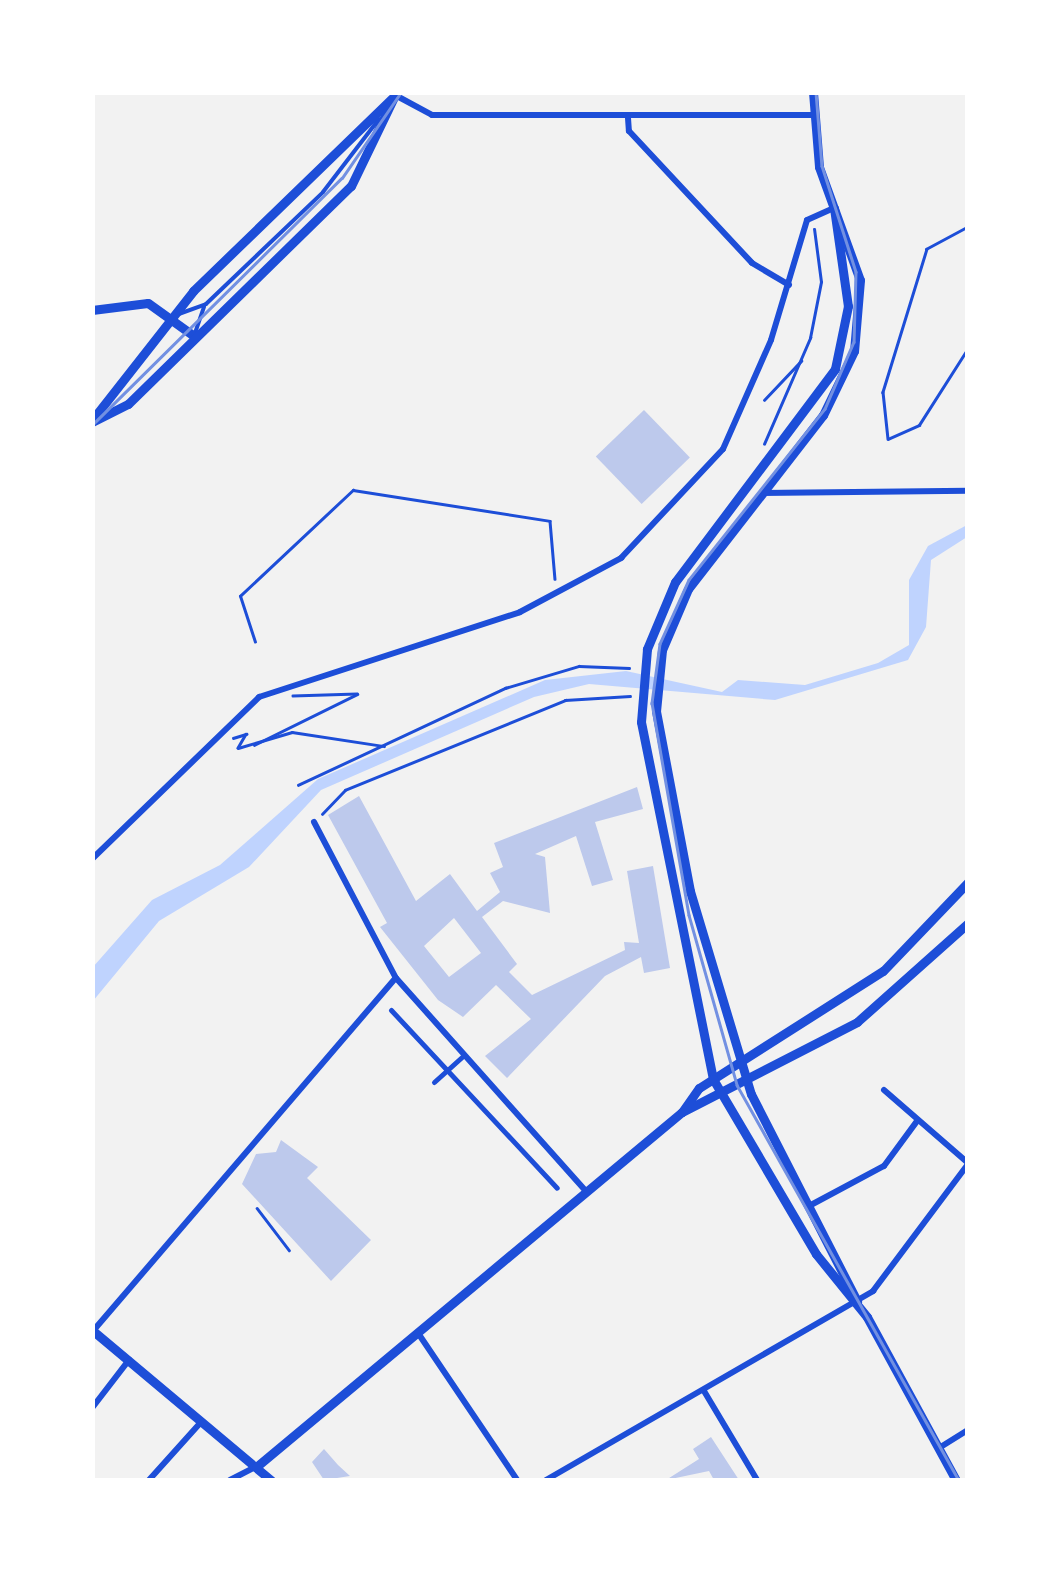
<!DOCTYPE html>
<html>
<head>
<meta charset="utf-8">
<style>
  body { margin:0 }
  #map { position:relative; width:1060px; height:1573px; overflow:hidden; background:#f2f2f2; font-family:Lato,sans-serif }
  div>[style] { position:absolute }
  [style*='--x'] { left:calc(var(--x)*1px); top:calc(var(--y)*1px); width:calc(var(--w)*1px); rotate:calc(var(--a)*1deg) }
  .water>* { inset:0; background:#bfd3fe }
  .building>* { inset:0; background:#bdc9ec; transform-origin:0 0 }
  .path>* { height:2.5px; margin:-1.25px; padding:0 1.25px; transform-origin:1.25px; border-radius:1.25px; background:#1d4ed8 }
  .service>* { height:4px; margin:-2px; padding:0 2px; transform-origin:2px; border-radius:2px; background:#1d4ed8 }
  .pedestrian>* { height:5px; margin:-2.5px; padding:0 2.5px; transform-origin:2.5px; border-radius:2.5px; background:#1d4ed8 }
  .minor>* { height:6px; margin:-3px; padding:0 3px; transform-origin:3px; border-radius:3px; background:#1d4ed8 }
  .tertiary>* { height:9px; margin:-4.5px; padding:0 4.5px; transform-origin:4.5px; border-radius:4.5px; background:#1d4ed8 }
  .secondary>* { height:9px; margin:-4.5px; padding:0 4.5px; transform-origin:4.5px; border-radius:4.5px; background:#1d4ed8 }
  .tram>* { height:2.5px; margin:-1.25px; padding:0 1.25px; transform-origin:1.25px; border-radius:1.25px; background:#7290e2 }
  span { translate:-50% -50%; white-space:nowrap; text-align:center; line-height:1.15; -webkit-text-stroke:10px #fff; paint-order:stroke }
  .frame { position:absolute; inset:0; border:95px solid #fff; pointer-events:none }
</style>
</head>
<body>
<div id="map">
  <div class="water">
    <i style="clip-path:polygon(967px 525px,967px 537px,931px 560px,926px 627px,908px 660px,775px 700px,589px 684px,534px 697px,321px 790px,249px 867px,159px 921px,93px 1001px,93px 967px,152px 900px,220px 865px,318px 779px,545px 680px,626px 671px,722px 692px,738px 680px,805px 685px,878px 663px,909px 645px,909px 580px,928px 546px)"></i>
  </div>
  <div class="building">
    <i style="left:644px;top:410px;width:66px;height:67px;rotate:46deg"></i>
    <i style="clip-path:polygon(evenodd,637px 787px,643px 809px,595px 822px,613px 880px,592px 886px,576px 836px,535px 854px,545px 857px,550px 913px,503px 901px,482px 917px,517px 964px,509px 972px,532px 995px,625px 950px,624px 942px,639px 943px,627px 871px,653px 866px,670px 968px,644px 973px,641px 957px,605px 976px,507px 1078px,485px 1056px,531px 1019px,496px 985px,463px 1017px,438px 1000px,380px 927px,387px 923px,328px 815px,359px 796px,416px 901px,450px 874px,477px 911px,500px 892px,490px 873px,503px 867px,494px 843px,637px 787px,454px 918px,481px 953px,449px 977px,424px 946px,454px 918px)"></i>
    <i style="clip-path:polygon(281px 1140px,318px 1167px,307px 1178px,371px 1240px,331px 1281px,242px 1184px,256px 1154px,276px 1152px)"></i>
    <i style="clip-path:polygon(711px 1437px,739px 1480px,714px 1480px,709px 1471px,666px 1480px,699px 1459px,693px 1449px)"></i>
    <i style="clip-path:polygon(324px 1449px,338px 1465px,350px 1476px,324px 1480px,312px 1462px)"></i>
  </div>
  <div class="path">
    <i style="--x:968;--y:227;--w:47;--a:151.8"></i>
    <i style="--x:927;--y:249;--w:150;--a:107.1"></i>
    <i style="--x:883;--y:392;--w:47;--a:83.9"></i>
    <i style="--x:888;--y:439;--w:34;--a:-24"></i>
    <i style="--x:919;--y:425;--w:91;--a:-57.5"></i>
    <i style="--x:764;--y:400;--w:54;--a:-46.5"></i>
    <i style="--x:764;--y:444;--w:116;--a:-66.5"></i>
    <i style="--x:810;--y:338;--w:57;--a:-78.9"></i>
    <i style="--x:821;--y:282;--w:53;--a:-97.5"></i>
    <i style="--x:255;--y:642;--w:48;--a:-108.1"></i>
    <i style="--x:240;--y:596;--w:155;--a:-43.2"></i>
    <i style="--x:353;--y:490;--w:199;--a:8.9"></i>
    <i style="--x:550;--y:521;--w:58;--a:85.1"></i>
    <i style="--x:233;--y:738;--w:14;--a:-17"></i>
    <i style="--x:246;--y:734;--w:16;--a:120"></i>
    <i style="--x:238;--y:748;--w:56;--a:-16.5"></i>
    <i style="--x:292;--y:732;--w:93;--a:8.7"></i>
    <i style="--x:254;--y:745;--w:115;--a:-26.3"></i>
    <i style="--x:357;--y:694;--w:64;--a:178.2"></i>
    <i style="--x:298;--y:785;--w:229;--a:-25.1"></i>
    <i style="--x:505;--y:688;--w:77;--a:-16.6"></i>
    <i style="--x:579;--y:666;--w:50;--a:2.3"></i>
    <i style="--x:322;--y:814;--w:33;--a:-46"></i>
    <i style="--x:345;--y:790;--w:238;--a:-22.2"></i>
    <i style="--x:565;--y:700;--w:65;--a:-3.5"></i>
    <i style="--x:257;--y:1208;--w:53;--a:52.7"></i>
  </div>
  <div class="service">
    <i style="--x:176;--y:315;--w:32;--a:-20"></i>
    <i style="--x:206;--y:304;--w:162;--a:-43.7"></i>
    <i style="--x:323;--y:192;--w:92;--a:-52.5"></i>
    <i style="--x:194;--y:336;--w:31;--a:-71"></i>
  </div>
  <div class="pedestrian">
    <i style="--x:391;--y:1010;--w:243;--a:47"></i>
    <i style="--x:434;--y:1082;--w:40;--a:-42"></i>
  </div>
  <div class="minor">
    <i style="--x:395;--y:95;--w:42;--a:28.4"></i>
    <i style="--x:432;--y:115;--w:381;--a:0"></i>
    <i style="--x:628;--y:118;--w:13;--a:86"></i>
    <i style="--x:629;--y:131;--w:180;--a:47"></i>
    <i style="--x:752;--y:263;--w:43;--a:30.7"></i>
    <i style="--x:762;--y:493;--w:206;--a:-0.6"></i>
    <i style="--x:314;--y:822;--w:176;--a:62.3"></i>
    <i style="--x:396;--y:978;--w:287;--a:48.3"></i>
    <i style="--x:92;--y:859;--w:233;--a:-44.1"></i>
    <i style="--x:259;--y:697;--w:274;--a:-18"></i>
    <i style="--x:520;--y:612;--w:115;--a:-28.1"></i>
    <i style="--x:621;--y:558;--w:149;--a:-46.9"></i>
    <i style="--x:723;--y:449;--w:119;--a:-66.2"></i>
    <i style="--x:771;--y:340;--w:125;--a:-73.3"></i>
    <i style="--x:807;--y:220;--w:30;--a:-24"></i>
    <i style="--x:884;--y:1090;--w:111;--a:41"></i>
    <i style="--x:809;--y:1206;--w:85;--a:-28.1"></i>
    <i style="--x:884;--y:1166;--w:56;--a:-53.7"></i>
    <i style="--x:93;--y:1331;--w:465;--a:-49.4"></i>
    <i style="--x:418;--y:1333;--w:177;--a:56"></i>
    <i style="--x:704;--y:1391;--w:104;--a:59.2"></i>
    <i style="--x:92;--y:1408;--w:61;--a:-52.4"></i>
    <i style="--x:939;--y:1448;--w:34;--a:-32"></i>
    <i style="--x:149;--y:1480;--w:78;--a:-48.1"></i>
    <i style="--x:230;--y:1480;--w:28;--a:-27"></i>
    <i style="--x:546;--y:1480;--w:378;--a:-30"></i>
    <i style="--x:873;--y:1291;--w:159;--a:-53.2"></i>
  </div>
  <div class="tertiary">
    <i style="--x:92;--y:310;--w:56;--a:-7.1"></i>
    <i style="--x:148;--y:303;--w:57;--a:35.7"></i>
    <i style="--x:682;--y:1112;--w:197;--a:-27.2"></i>
    <i style="--x:857;--y:1022;--w:149;--a:-41.7"></i>
    <i style="--x:92;--y:1330;--w:234;--a:40"></i>
    <i style="--x:256;--y:1467;--w:555;--a:-39.81"></i>
    <i style="--x:682;--y:1112;--w:29;--a:-55"></i>
    <i style="--x:699;--y:1088;--w:218;--a:-32.5"></i>
    <i style="--x:883;--y:971;--w:123;--a:-46.3"></i>
  </div>
  <div class="secondary">
    <i style="--x:813;--y:92;--w:75;--a:85.4"></i>
    <i style="--x:819;--y:167;--w:120;--a:70.1"></i>
    <i style="--x:860;--y:280;--w:71;--a:94.8"></i>
    <i style="--x:854;--y:351;--w:71;--a:115.8"></i>
    <i style="--x:823;--y:415;--w:220;--a:127.8"></i>
    <i style="--x:688;--y:589;--w:66;--a:113.1"></i>
    <i style="--x:662;--y:650;--w:61;--a:95.6"></i>
    <i style="--x:656;--y:711;--w:183;--a:79.3"></i>
    <i style="--x:690;--y:891;--w:212;--a:73.3"></i>
    <i style="--x:751;--y:1094;--w:233;--a:62.9"></i>
    <i style="--x:834;--y:208;--w:99;--a:81.9"></i>
    <i style="--x:848;--y:306;--w:64;--a:101.7"></i>
    <i style="--x:835;--y:369;--w:266;--a:126.9"></i>
    <i style="--x:675;--y:582;--w:73;--a:112.7"></i>
    <i style="--x:647;--y:649;--w:73;--a:94.7"></i>
    <i style="--x:641;--y:722;--w:364;--a:78.6"></i>
    <i style="--x:713;--y:1079;--w:203;--a:59.5"></i>
    <i style="--x:816;--y:1254;--w:81;--a:51"></i>
    <i style="--x:867;--y:1317;--w:186;--a:61.4"></i>
    <i style="--x:92;--y:420;--w:164;--a:-51.9"></i>
    <i style="--x:193;--y:291;--w:277;--a:-44.1"></i>
    <i style="--x:92;--y:422;--w:40;--a:-26.6"></i>
    <i style="--x:128;--y:404;--w:312;--a:-44.4"></i>
    <i style="--x:351;--y:186;--w:101;--a:-64.2"></i>
  </div>
  <div class="tram">
    <i style="--x:816;--y:92;--w:74;--a:85.4"></i>
    <i style="--x:822;--y:166;--w:111;--a:72.2"></i>
    <i style="--x:856;--y:272;--w:70;--a:91.6"></i>
    <i style="--x:854;--y:342;--w:73;--a:113.4"></i>
    <i style="--x:825;--y:409;--w:218;--a:128.5"></i>
    <i style="--x:689;--y:580;--w:70;--a:114.4"></i>
    <i style="--x:660;--y:644;--w:60;--a:97.7"></i>
    <i style="--x:652;--y:703;--w:215;--a:80.1"></i>
    <i style="--x:689;--y:915;--w:177;--a:74.2"></i>
    <i style="--x:737;--y:1085;--w:453;--a:60.7"></i>
    <i style="--x:92;--y:425;--w:351;--a:-44.7"></i>
    <i style="--x:342;--y:178;--w:104;--a:-55.5"></i>
  </div>
  <div class="frame"></div>
</div>
</body>
</html>
